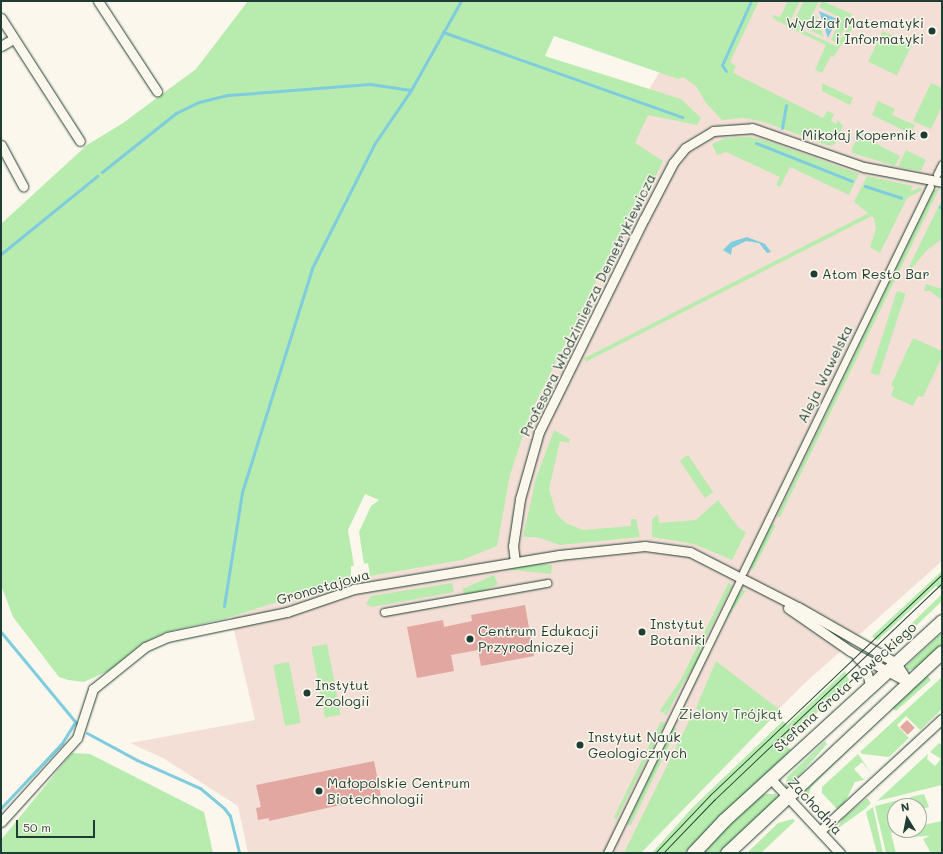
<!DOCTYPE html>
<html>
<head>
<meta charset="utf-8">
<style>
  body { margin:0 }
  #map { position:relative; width:943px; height:854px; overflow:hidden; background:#fbf7ec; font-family:Mali,sans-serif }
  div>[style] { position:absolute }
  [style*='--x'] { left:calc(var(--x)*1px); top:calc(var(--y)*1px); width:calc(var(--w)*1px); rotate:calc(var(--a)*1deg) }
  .built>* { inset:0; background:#f4dfd6 }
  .green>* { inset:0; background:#b7ecae; transform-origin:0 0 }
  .water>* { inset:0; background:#7fccde }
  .stream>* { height:3px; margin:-1.5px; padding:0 1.5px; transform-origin:1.5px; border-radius:1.5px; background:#7fccde }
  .building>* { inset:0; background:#e2a7a1; transform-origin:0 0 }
  .roads { filter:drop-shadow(0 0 1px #1f3d34) drop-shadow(0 0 1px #1f3d34) }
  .pedestrian>* { height:7px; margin:-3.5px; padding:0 3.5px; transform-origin:3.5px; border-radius:3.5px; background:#fbf7ec }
  .minor>* { height:9px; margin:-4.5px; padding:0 4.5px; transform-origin:4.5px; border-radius:4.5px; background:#fbf7ec }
  .secondary>* { height:13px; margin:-6.5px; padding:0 6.5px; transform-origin:6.5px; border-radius:6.5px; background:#fbf7ec }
  .tram>* { height:1px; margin:-0.5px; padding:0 0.5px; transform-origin:0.5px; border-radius:0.5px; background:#1f3d34 }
  .dots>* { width:11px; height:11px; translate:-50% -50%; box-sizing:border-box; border:2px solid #fbf7ec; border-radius:50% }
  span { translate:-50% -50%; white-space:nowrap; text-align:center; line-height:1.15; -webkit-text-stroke:3px #fbf7ec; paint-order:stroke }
  .poi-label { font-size:14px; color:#1f3d34 }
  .right { translate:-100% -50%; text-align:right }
  .left { translate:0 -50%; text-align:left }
  .street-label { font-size:14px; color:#1f3d34 }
  .park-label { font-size:14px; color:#3d604c }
  .frame { position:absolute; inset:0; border:2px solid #1f3d34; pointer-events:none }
  .north { position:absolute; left:887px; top:798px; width:40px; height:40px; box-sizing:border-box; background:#fbf7ec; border:1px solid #a3ada2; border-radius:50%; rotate:350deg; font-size:11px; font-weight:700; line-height:16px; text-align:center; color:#1f3d34 }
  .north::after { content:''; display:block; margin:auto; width:14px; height:18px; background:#1f3d34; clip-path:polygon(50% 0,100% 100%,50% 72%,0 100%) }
  .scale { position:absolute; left:16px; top:820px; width:79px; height:18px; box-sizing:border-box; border:2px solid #1f3d34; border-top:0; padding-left:5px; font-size:12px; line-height:14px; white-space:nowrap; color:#1f3d34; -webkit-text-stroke:3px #fbf7ec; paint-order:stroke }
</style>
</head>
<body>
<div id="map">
  <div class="built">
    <i style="clip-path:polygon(703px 1px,942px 1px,942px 561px,805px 683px,633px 853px,248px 853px,238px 806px,163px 758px,130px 743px,255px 720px,231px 617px,343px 580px,462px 560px,648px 91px)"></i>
  </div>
  <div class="green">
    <i style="clip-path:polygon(248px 1px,759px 1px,730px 62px,736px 66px,733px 73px,823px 118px,827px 111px,834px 114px,831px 121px,836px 124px,838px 120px,843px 126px,835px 144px,829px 146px,764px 122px,743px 118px,722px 120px,706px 103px,696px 86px,683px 77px,678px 79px,554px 36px,545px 56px,681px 99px,701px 118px,697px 125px,648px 115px,635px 143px,663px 161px,651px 186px,640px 195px,631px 211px,530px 414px,510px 475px,497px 546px,462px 560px,370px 576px,368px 563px,364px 564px,359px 532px,371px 506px,379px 500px,365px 494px,348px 530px,354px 566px,351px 566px,351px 579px,224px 619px,166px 632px,141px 644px,110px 670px,84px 682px,68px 680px,59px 677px,13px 617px,1px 585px,1px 224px,87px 145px,123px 123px,196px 69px)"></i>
    <i style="clip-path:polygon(788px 1px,800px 1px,788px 26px,775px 20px,772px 15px,780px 17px)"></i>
    <i style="clip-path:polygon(804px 1px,819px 1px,804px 31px,836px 46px,822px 73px,815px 70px,826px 45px,790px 28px)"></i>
    <i style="clip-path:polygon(822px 1px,852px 14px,837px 43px,831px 40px,841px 18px,819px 7px)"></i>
    <i style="clip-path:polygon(816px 14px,824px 37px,808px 29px)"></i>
    <i style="left:854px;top:19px;width:4px;height:43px;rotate:34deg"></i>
    <i style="left:883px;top:31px;width:32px;height:34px;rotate:26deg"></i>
    <i style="clip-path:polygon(822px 83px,853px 98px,850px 105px,822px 91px)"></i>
    <i style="clip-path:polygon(931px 83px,942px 88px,942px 106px,931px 129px,913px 121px)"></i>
    <i style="clip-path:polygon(878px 101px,895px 109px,892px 115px,915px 125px,911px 134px,872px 115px)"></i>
    <i style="clip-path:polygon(860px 133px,864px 133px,865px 138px,900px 156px,895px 166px,852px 153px,852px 148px)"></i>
    <i style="clip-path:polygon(750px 137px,771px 142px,859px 174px,849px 195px,790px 167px,780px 187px,776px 185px,780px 177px,726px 152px,717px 155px,712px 144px,726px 138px)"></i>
    <i style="clip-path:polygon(906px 150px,926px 160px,921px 171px,898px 167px)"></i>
    <i style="clip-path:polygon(867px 176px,913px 186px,880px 253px,870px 247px,876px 229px,874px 218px,854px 202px)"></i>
    <i style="left:920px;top:187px;width:4px;height:377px;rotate:63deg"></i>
    <i style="clip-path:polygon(939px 189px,780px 517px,777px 516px,934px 190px)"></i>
    <i style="clip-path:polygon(942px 199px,942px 239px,927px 250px,912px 268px,909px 267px)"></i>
    <i style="clip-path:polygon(926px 284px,942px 289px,942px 300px,930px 291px,924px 291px)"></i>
    <i style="left:897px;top:291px;width:9px;height:86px;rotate:18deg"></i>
    <i style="clip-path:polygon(913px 338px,942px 351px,942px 357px,923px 397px,918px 396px,913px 406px,891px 396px,894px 387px,891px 385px)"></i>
    <i style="clip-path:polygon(554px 430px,570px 439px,569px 443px,560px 441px,549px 489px,556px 513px,566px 523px,583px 530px,631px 526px,631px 519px,636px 519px,640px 537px,560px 545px,536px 537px,523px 537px,536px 478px)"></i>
    <i style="left:688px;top:455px;width:45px;height:10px;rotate:56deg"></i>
    <i style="clip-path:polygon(718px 500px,739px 528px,746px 532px,732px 560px,694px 544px,652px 537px,652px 520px,655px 516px,658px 515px,659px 523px,696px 520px)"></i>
    <i style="left:772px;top:524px;width:4px;height:49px;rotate:27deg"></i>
    <i style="left:552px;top:565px;width:9px;height:52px;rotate:96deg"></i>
    <i style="clip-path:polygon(942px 571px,942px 590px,936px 586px,877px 641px,872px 636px)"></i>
    <i style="left:494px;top:575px;width:10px;height:35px;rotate:66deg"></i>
    <i style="clip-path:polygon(729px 582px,732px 586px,666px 716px,664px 714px)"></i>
    <i style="clip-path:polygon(452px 583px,454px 592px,372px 607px,366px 604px,371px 596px)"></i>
    <i style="left:742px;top:589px;width:4px;height:147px;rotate:34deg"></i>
    <i style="clip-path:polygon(942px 594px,942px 601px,895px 646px,886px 648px)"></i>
    <i style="clip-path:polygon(942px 633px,942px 645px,916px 668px,906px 671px,907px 665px)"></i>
    <i style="left:327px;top:644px;width:72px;height:16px;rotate:79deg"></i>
    <i style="clip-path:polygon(716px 661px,780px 710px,641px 853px,624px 853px,692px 715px,695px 717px,699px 710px,696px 708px)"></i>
    <i style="left:289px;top:662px;width:62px;height:16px;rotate:79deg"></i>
    <i style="clip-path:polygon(845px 671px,852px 687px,813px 716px,797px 732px,788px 747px,791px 750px,684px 853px,652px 853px,693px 807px,783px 721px,787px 725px)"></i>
    <i style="clip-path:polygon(927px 675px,931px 680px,896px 711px,892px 708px)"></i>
    <i style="clip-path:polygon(942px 677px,942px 709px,920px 730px,906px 716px,897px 725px,909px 738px,889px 757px,862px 754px,860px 752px)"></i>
    <i style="clip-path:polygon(880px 718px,811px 787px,807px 801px,805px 791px,809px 786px)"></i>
    <i style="clip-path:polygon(661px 721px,665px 723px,616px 820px,614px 817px)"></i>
    <i style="clip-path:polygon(673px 727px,677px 729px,631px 825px,627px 825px)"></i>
    <i style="clip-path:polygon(825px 741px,827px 744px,790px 786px,785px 786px,787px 777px)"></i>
    <i style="clip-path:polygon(939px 743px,942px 745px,942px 785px,877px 801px,928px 754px,927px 759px,935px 766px,941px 759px,930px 752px)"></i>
    <i style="clip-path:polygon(72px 753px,90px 754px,204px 812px,213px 853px,1px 853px,1px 840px)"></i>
    <i style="clip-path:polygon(858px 754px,871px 773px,862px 762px,854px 769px,864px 780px,855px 782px,845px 802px,837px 809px,822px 793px,822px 787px)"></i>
    <i style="clip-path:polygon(765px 794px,776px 794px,777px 798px,719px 853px,700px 853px,757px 798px)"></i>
    <i style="clip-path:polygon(924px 794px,929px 807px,919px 810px,919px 806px,910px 806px,910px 797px)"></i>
    <i style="clip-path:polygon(867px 798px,871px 803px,865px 809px,837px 829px,843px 818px)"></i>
    <i style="clip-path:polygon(903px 799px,904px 806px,895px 806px,895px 830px,902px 830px,891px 833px,896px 853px,886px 853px,875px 806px)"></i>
    <i style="clip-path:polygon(873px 807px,883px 853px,877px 853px,866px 812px)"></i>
    <i style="clip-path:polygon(793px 819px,795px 821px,761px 853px,747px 853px,778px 823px)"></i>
    <i style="clip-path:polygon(942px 821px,942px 853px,931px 853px,923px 839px,930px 836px,909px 837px,907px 830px,919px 830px,919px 826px)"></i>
  </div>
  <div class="water">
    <i style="clip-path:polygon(819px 11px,837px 19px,828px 38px)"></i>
    <i style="clip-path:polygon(747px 237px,765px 244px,771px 252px,767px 253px,759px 243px,746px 241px,732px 248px,731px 255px,723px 250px,731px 242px)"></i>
  </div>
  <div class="stream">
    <i style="--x:443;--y:32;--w:254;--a:19.6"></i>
    <i style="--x:726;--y:71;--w:7;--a:-124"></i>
    <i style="--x:722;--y:65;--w:70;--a:-65.6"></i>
    <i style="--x:782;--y:128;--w:23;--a:-80"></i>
    <i style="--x:756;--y:143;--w:103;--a:21.6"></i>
    <i style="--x:102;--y:172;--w:95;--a:-38.6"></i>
    <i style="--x:176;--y:113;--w:25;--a:-26"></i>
    <i style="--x:199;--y:102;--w:30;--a:-14"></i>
    <i style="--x:228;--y:95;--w:142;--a:-4.4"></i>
    <i style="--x:370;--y:84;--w:41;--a:8.3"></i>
    <i style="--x:865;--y:186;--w:38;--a:18"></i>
    <i style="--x:940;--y:207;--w:2;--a:27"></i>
    <i style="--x:1;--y:254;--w:124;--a:-39.1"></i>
    <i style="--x:224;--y:606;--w:115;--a:-81"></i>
    <i style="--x:242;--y:492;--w:235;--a:-72.6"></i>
    <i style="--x:312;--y:268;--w:140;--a:-63.3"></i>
    <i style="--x:375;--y:143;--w:64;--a:-55.8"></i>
    <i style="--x:411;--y:90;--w:102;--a:-60.7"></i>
    <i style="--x:1;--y:632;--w:121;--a:50.4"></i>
    <i style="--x:87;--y:733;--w:57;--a:28.4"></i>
    <i style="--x:137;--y:760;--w:69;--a:24"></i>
    <i style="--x:200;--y:788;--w:31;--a:40"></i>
    <i style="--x:224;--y:808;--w:10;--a:53"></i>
    <i style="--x:230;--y:816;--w:38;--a:76"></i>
    <i style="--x:1;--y:808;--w:89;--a:-46.8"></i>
    <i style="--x:62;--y:743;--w:25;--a:-58"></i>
  </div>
  <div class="building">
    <i style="clip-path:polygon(525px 605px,534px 656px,481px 666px,478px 650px,451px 655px,454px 671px,417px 678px,407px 627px,443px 620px,444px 627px,472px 621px,471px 615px)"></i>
    <i style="left:907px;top:720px;width:11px;height:10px;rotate:45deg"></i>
    <i style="clip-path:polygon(374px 761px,381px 796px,269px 821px,269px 818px,258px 820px,256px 808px,261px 807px,256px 785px)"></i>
  </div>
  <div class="roads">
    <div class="pedestrian">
      <i style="--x:937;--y:174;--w:11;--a:-63"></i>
      <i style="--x:743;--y:572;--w:428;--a:-64.1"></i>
      <i style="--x:384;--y:612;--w:166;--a:-10.1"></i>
      <i style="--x:607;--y:853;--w:301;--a:-64"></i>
    </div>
    <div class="minor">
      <i style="--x:98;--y:1;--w:108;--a:56.8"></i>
      <i style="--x:1;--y:18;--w:146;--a:57.3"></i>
      <i style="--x:1;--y:46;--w:14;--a:-30"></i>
      <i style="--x:1;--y:145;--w:47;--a:61.8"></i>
      <i style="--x:515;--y:562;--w:16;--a:-97"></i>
      <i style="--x:513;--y:546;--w:48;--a:-81.5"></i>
      <i style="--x:520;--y:499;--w:70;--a:-74.2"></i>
      <i style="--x:539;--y:432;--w:237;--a:-63.8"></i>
      <i style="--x:644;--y:219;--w:63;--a:-62.6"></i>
      <i style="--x:673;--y:163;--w:19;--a:-51"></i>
      <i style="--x:685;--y:148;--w:33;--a:-31"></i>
      <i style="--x:713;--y:131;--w:39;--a:-4"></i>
      <i style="--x:752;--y:128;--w:119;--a:19.2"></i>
      <i style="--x:864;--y:167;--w:79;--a:10.9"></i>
      <i style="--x:788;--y:608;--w:75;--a:34.7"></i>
      <i style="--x:850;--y:651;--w:64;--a:28.2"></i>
      <i style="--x:857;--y:657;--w:10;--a:45"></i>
      <i style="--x:864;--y:664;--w:24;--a:73"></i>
      <i style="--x:770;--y:778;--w:103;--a:47"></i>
      <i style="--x:1;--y:822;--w:113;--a:-47.9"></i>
      <i style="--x:77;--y:738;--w:52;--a:-71.9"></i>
      <i style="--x:93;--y:689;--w:67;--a:-38.9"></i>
      <i style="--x:145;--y:647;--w:24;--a:-24"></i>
      <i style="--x:167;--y:637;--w:123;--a:-11.8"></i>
      <i style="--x:287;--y:612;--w:71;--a:-18.9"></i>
      <i style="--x:354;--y:589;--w:208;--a:-9.4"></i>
      <i style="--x:559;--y:555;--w:86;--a:-6"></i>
      <i style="--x:645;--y:546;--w:45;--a:7.6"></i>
      <i style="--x:690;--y:552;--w:121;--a:27"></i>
      <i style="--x:798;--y:607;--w:113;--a:29.7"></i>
      <i style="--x:896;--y:663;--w:24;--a:57"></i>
      <i style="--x:820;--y:831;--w:166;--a:-42.6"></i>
    </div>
    <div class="secondary">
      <i style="--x:693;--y:853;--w:45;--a:-46.8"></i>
      <i style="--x:724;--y:820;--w:295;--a:-42.4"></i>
      <i style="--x:727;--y:853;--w:294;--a:-43.1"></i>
    </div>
  </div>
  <div class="tram">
    <i style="--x:655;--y:853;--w:80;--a:-46.5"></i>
    <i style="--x:710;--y:795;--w:320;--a:-43.6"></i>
    <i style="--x:663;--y:853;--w:74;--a:-46.1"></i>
    <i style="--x:714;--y:800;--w:315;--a:-43.6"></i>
  </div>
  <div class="dots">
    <i style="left:932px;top:31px;background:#1f3d34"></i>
    <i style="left:924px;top:135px;background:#1f3d34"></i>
    <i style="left:814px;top:274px;background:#1f3d34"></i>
    <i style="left:642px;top:632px;background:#1f3d34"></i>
    <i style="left:470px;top:639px;background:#1f3d34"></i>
    <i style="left:307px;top:693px;background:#1f3d34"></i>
    <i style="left:580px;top:745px;background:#1f3d34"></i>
    <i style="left:319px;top:791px;background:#1f3d34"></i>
  </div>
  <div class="poi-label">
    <span class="right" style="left:924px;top:31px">Wydział Matematyki<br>i Informatyki</span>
    <span class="right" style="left:916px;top:135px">Mikołaj Kopernik</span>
    <span class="left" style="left:822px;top:274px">Atom Resto Bar</span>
    <span class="left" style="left:650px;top:632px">Instytut<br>Botaniki</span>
    <span class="left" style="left:478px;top:639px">Centrum Edukacji<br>Przyrodniczej</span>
    <span class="left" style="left:315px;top:693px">Instytut<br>Zoologii</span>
    <span class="left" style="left:588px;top:745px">Instytut Nauk<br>Geologicznych</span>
    <span class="left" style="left:327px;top:791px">Małopolskie Centrum<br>Biotechnologii</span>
  </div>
  <div class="street-label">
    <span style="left:588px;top:305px;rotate:-64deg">Profesora Włodzimierza Demetrykiewicza</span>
    <span style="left:825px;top:374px;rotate:-64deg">Aleja Wawelska</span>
    <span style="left:323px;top:587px;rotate:-16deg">Gronostajowa</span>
    <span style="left:845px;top:687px;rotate:-42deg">Stefana Grota-Roweckiego</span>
    <span style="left:815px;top:806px;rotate:47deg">Zachodnia</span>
  </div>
  <div class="park-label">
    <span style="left:731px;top:714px">Zielony Trójkąt</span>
  </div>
  <div class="frame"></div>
  <div class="north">N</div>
  <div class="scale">50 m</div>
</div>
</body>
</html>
